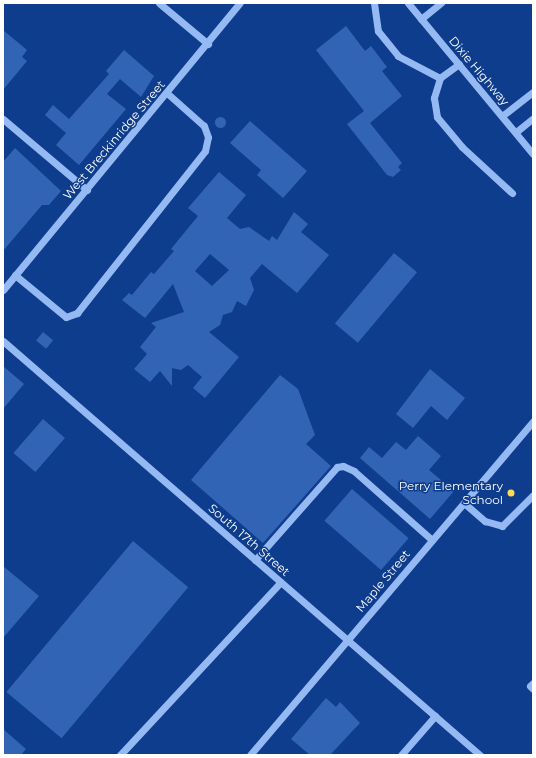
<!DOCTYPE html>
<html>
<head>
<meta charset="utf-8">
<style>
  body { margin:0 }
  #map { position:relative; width:536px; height:758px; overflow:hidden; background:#0e3d8d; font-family:Montserrat,sans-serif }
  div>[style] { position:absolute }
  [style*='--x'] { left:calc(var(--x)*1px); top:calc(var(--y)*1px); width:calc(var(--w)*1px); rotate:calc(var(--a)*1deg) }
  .building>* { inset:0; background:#3264b5; transform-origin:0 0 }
  .round { border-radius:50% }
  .minor>* { height:7px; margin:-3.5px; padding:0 3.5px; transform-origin:3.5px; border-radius:3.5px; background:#95b9f3 }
  .dots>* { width:11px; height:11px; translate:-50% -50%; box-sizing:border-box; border:2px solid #0e3d8d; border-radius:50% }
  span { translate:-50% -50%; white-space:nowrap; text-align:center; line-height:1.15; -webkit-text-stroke:3px #0e3d8d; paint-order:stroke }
  .street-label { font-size:12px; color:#fff }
  .poi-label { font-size:12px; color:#fff }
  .right { translate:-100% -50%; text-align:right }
  .frame { position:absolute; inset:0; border:4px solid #fff; pointer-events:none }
</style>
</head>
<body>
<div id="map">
  <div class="building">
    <i style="clip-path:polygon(346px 26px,365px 51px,371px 46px,387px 67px,382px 71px,402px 96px,370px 123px,402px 163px,398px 167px,401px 170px,393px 177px,387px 175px,347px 124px,364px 111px,316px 50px)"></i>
    <i style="clip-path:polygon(3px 30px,27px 50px,22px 57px,27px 61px,3px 90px)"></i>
    <i style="clip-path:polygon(124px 50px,154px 76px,141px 97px,120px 79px,107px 94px,126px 109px,79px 165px,56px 145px,66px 133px,45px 115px,53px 105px,69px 119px,109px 74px,106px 71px)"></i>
    <i class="round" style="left:214.5px;top:116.5px;width:11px;height:11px"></i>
    <i style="clip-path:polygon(250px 121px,307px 171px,283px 198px,257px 175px,261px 170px,230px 143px)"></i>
    <i style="clip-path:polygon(15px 148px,61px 191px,49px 205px,42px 205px,3px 251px,3px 162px)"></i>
    <i style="clip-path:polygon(evenodd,219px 172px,246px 195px,227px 218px,240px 229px,249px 227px,269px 241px,272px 236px,277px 240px,294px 212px,308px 224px,301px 232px,329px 255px,297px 293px,262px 264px,250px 278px,254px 290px,246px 306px,237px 301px,232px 312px,223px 315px,220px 325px,209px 332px,239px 357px,205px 398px,193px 388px,202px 377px,188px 365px,181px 370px,172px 368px,172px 386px,160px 371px,150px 382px,134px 369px,147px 354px,140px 347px,156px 327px,151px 323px,184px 312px,173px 284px,145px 318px,122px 300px,129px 293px,132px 295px,151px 272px,154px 274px,174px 251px,171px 249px,198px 216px,188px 208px,219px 172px,210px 254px,229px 270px,212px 286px,195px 271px,210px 254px)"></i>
    <i style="left:394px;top:253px;width:30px;height:92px;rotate:40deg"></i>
    <i style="left:43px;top:332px;width:13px;height:11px;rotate:39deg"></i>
    <i style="clip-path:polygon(3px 366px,24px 384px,3px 409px)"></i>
    <i style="clip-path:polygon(430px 369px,465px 398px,447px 420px,431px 406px,413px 428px,396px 414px)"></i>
    <i style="clip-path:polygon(280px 375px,298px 389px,315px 435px,306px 444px,331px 466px,263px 543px,191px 480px)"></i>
    <i style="left:43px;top:419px;width:29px;height:45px;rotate:41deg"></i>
    <i style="clip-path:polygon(418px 436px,441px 456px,429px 470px,454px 491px,430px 519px,360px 458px,369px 447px,382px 458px,396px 442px,406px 450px)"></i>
    <i style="left:352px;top:489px;width:75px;height:42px;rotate:41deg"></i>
    <i style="left:133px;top:541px;width:72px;height:197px;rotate:40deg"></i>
    <i style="clip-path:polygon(3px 566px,39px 596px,3px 638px)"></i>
    <i style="clip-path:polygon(326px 698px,336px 707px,340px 702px,360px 723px,330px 755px,310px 755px,291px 739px)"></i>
    <i style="clip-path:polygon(3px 729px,26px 749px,21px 755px,3px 755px)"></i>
  </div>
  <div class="minor">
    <i style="--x:159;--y:3;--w:64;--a:39.9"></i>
    <i style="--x:374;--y:3;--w:28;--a:82"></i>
    <i style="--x:378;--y:31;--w:32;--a:51"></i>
    <i style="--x:398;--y:56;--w:47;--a:27.6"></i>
    <i style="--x:408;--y:3;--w:196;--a:50.4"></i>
    <i style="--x:421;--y:19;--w:26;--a:-39"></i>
    <i style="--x:459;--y:64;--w:24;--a:144"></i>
    <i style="--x:440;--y:78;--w:21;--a:107"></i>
    <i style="--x:434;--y:98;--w:19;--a:81"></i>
    <i style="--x:437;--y:117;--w:39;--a:50"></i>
    <i style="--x:462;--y:147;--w:68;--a:42.6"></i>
    <i style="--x:502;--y:116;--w:39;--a:-38"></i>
    <i style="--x:3;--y:119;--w:110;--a:40.2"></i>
    <i style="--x:516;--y:132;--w:22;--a:-39"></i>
    <i style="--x:15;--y:275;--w:66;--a:39.5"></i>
    <i style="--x:66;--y:317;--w:12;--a:-20"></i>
    <i style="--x:77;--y:313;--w:206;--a:-51.7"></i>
    <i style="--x:205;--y:151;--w:14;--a:-78"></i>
    <i style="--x:208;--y:137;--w:12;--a:-110"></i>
    <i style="--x:204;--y:126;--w:50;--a:-138.3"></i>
    <i style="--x:3;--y:290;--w:372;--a:-50.5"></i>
    <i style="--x:3;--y:341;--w:632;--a:40.96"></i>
    <i style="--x:464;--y:503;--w:28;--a:41"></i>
    <i style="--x:485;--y:521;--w:18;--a:16"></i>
    <i style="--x:502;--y:526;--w:44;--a:-45"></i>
    <i style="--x:255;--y:560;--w:124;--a:-48.6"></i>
    <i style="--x:337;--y:467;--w:6;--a:-9"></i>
    <i style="--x:343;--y:466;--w:12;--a:24"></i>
    <i style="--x:354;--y:471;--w:104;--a:41.5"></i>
    <i style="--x:533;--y:683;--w:4;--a:135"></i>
    <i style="--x:530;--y:686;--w:4;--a:45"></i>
    <i style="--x:120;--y:755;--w:236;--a:-47.1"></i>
    <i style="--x:250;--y:755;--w:438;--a:-49.7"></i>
    <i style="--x:401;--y:755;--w:52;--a:-48.9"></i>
  </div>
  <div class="dots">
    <i style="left:511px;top:493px;background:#ffda58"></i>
  </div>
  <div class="street-label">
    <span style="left:479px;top:71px;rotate:50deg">Dixie Highway</span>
    <span style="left:114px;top:140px;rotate:-50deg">West Breckinridge Street</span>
    <span style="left:249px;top:540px;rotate:41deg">South 17th Street</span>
    <span style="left:383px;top:581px;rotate:-50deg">Maple Street</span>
  </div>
  <div class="poi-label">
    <span class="right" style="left:503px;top:493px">Perry Elementary<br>School</span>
  </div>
  <div class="frame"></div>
</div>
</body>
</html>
